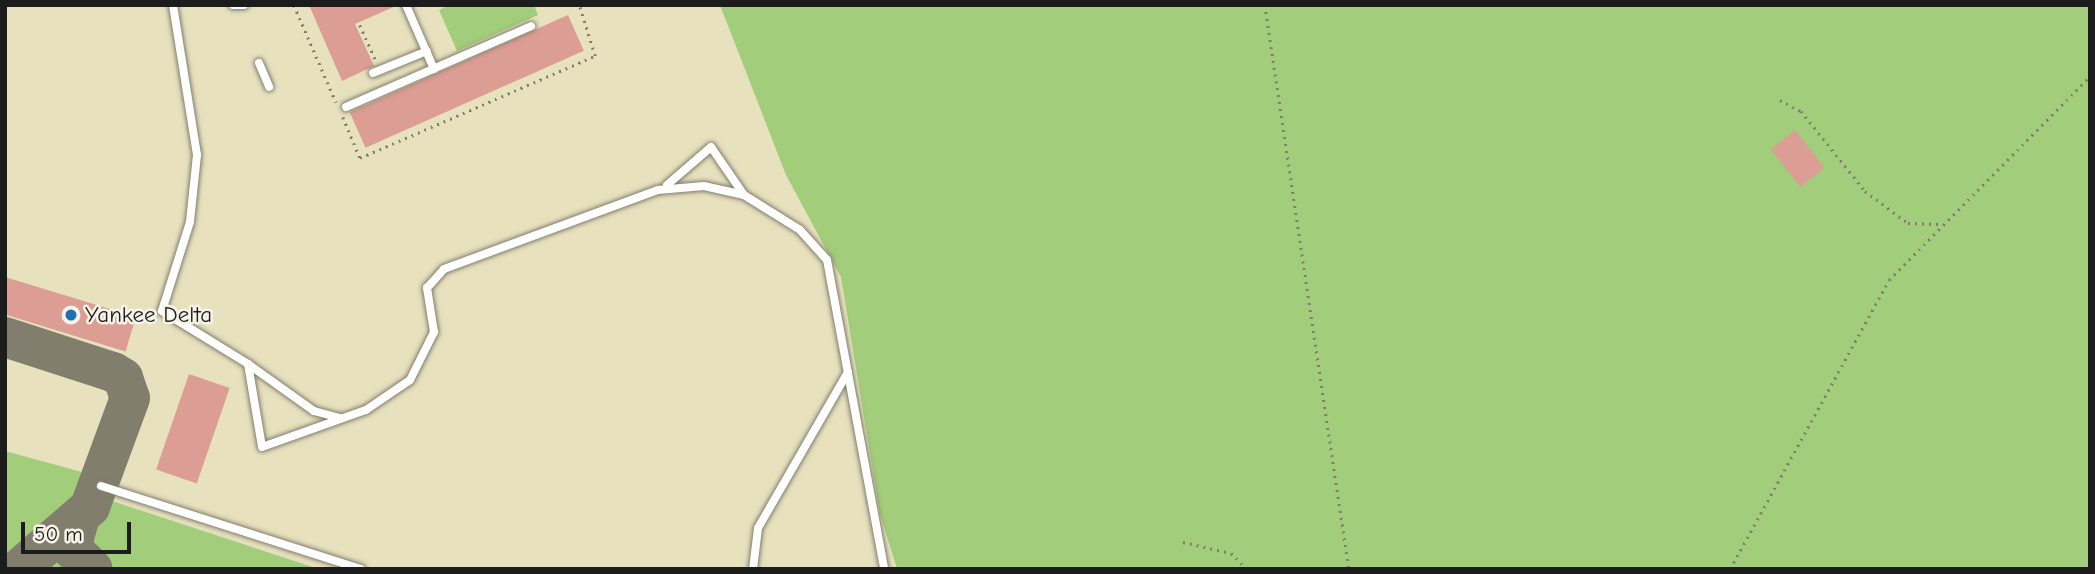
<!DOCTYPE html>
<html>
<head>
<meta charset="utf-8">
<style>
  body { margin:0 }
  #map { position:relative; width:2095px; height:574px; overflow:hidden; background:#e7e1be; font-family:"Comic Neue",sans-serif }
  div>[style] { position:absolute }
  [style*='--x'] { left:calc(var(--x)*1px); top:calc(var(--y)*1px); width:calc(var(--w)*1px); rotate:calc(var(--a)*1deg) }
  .green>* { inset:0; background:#a2cd7a }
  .taxiway>* { height:40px; margin:-20px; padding:0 20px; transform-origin:20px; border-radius:20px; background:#827e6d }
  .building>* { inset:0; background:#dc9d94; transform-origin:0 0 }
  .path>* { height:2.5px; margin-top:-1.25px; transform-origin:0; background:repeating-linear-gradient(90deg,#827e6d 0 2px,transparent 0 7px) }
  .roads { filter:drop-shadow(0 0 2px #827e6d) drop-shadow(0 0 2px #827e6d) }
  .lane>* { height:8px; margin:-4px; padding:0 4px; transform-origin:4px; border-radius:4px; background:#fff }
  .dots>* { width:19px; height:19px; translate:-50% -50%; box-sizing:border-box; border:4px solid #f7f3e8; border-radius:50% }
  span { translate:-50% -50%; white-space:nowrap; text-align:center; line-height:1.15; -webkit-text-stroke:5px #f7f3e8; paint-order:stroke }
  .poi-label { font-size:23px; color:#1c1c1c }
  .left { translate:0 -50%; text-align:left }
  .frame { position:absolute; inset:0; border:7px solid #1c1c1c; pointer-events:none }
  .scale { position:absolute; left:21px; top:522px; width:110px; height:32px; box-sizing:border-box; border:4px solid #1c1c1c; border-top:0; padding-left:9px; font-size:21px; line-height:24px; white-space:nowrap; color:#1c1c1c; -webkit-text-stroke:5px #f7f3e8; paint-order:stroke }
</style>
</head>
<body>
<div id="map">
  <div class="green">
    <i style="clip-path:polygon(449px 5px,534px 5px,538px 15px,457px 51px,439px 10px)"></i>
    <i style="clip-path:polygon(720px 5px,2090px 5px,2090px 569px,897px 569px,880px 514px,841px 277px,786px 175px)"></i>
    <i style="clip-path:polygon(5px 451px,89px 474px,61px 518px,5px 563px)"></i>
    <i style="clip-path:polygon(109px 500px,319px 569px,44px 569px,93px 527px)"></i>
  </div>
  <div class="taxiway">
    <i style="--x:5;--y:337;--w:114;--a:18"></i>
    <i style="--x:113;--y:372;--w:12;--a:31"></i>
    <i style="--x:123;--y:378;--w:21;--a:71"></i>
    <i style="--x:130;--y:398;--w:116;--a:110.2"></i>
    <i style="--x:90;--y:507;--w:94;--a:138.9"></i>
    <i style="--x:79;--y:520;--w:29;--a:106"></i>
    <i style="--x:71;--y:548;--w:30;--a:44"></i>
  </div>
  <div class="building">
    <i style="clip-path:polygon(309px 5px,398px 5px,355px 24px,374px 66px,342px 81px)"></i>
    <i style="left:568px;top:15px;width:39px;height:239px;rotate:66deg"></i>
    <i style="left:1795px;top:130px;width:48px;height:31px;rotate:52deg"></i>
    <i style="left:5px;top:277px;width:137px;height:36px;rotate:17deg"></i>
    <i style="left:189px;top:374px;width:43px;height:101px;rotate:19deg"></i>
  </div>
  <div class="path">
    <i style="--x:294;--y:5;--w:106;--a:66.6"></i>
    <i style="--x:1265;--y:5;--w:570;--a:81.53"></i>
    <i style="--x:360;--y:25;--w:39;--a:66"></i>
    <i style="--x:1780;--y:100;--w:24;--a:28"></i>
    <i style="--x:1801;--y:111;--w:102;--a:51.3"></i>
    <i style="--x:1865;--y:191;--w:54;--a:36.7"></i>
    <i style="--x:1908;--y:223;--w:31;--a:2"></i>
    <i style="--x:343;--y:117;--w:44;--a:67.5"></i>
    <i style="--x:360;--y:158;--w:256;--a:-23.5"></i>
    <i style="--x:595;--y:56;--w:53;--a:-107.4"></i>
    <i style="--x:1183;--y:542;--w:49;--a:12.9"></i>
    <i style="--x:1231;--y:553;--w:23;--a:45"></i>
    <i style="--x:1730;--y:569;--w:330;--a:-61.2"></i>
    <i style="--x:1889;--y:280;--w:286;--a:-45.4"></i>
  </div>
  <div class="roads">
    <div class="lane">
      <i style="--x:173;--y:5;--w:152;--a:80.9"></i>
      <i style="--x:197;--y:155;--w:67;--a:96"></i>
      <i style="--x:190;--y:222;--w:93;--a:107.5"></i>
      <i style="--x:162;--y:311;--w:101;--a:31.6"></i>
      <i style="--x:248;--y:364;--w:84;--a:80.4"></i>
      <i style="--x:262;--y:447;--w:110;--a:-19.6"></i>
      <i style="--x:366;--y:410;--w:53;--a:-34.3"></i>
      <i style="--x:410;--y:380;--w:54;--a:-63.4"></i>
      <i style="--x:434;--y:332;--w:45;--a:-99"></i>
      <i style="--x:427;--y:288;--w:25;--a:-48"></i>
      <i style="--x:444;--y:269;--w:228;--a:-20.3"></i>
      <i style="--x:658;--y:190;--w:46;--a:-5"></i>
      <i style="--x:704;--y:186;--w:41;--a:12.7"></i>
      <i style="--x:233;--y:5;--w:11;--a:0"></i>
      <i style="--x:406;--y:5;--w:70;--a:66.4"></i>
      <i style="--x:259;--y:63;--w:26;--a:67"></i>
      <i style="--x:373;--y:73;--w:58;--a:-22.2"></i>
      <i style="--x:346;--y:107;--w:202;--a:-23.6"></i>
      <i style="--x:667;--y:185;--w:58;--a:-40.8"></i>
      <i style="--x:711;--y:147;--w:58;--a:55.5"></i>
      <i style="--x:744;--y:195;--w:66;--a:32"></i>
      <i style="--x:800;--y:230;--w:40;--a:48"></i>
      <i style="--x:827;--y:260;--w:314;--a:79.5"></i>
      <i style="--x:248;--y:364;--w:81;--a:35.5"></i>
      <i style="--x:314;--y:411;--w:28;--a:15"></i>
      <i style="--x:101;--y:486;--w:273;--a:17.7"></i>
      <i style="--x:753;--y:569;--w:41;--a:-83"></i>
      <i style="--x:758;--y:528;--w:180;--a:-60"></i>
    </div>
  </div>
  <div class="dots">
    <i style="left:71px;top:315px;background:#1f6fb2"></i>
  </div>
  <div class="poi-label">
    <span class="left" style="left:85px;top:315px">Yankee Delta</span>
  </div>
  <div class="frame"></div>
  <div class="scale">50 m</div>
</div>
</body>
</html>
